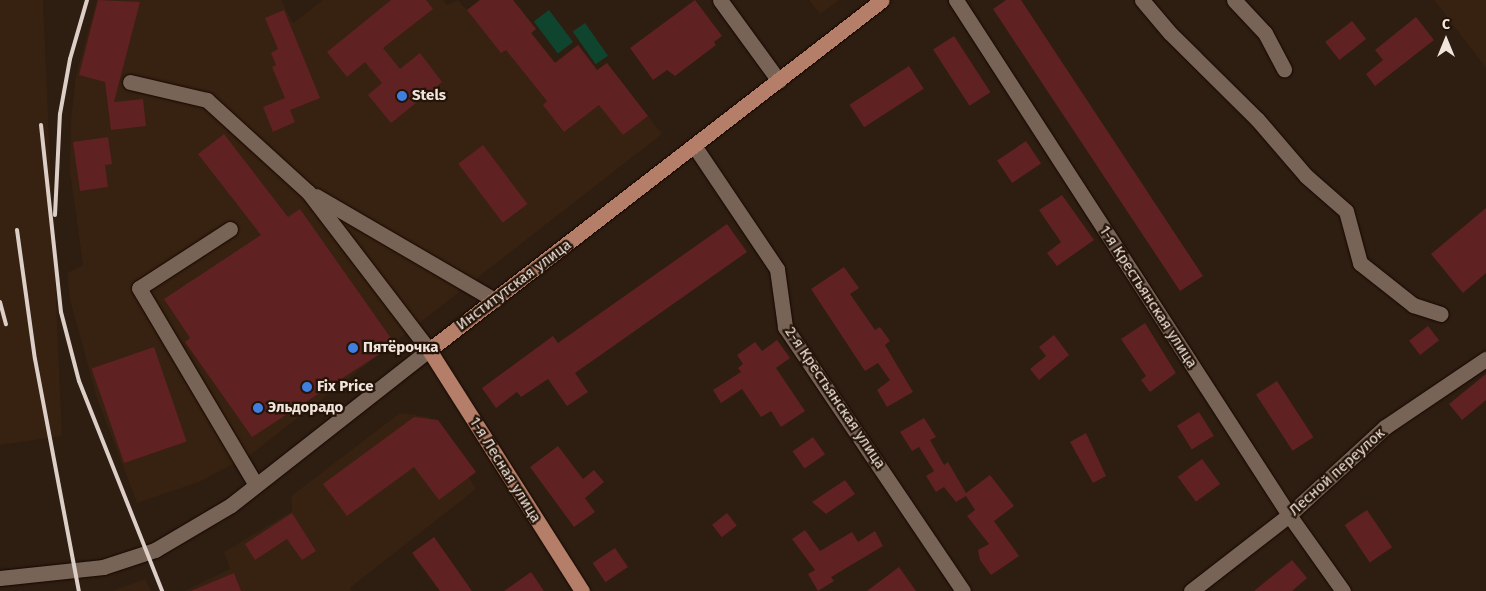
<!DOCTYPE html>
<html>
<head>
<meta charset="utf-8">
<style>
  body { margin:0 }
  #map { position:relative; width:1486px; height:591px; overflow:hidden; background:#2e1d11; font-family:"Fira Sans",sans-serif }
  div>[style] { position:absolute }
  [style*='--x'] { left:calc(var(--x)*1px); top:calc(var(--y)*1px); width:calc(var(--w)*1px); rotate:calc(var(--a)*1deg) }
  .built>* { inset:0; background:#372110 }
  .green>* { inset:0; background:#0f452e; transform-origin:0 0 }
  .building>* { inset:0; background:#602122; transform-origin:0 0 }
  .roads { filter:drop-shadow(0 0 1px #150700) drop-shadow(0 0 1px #150700) }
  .minor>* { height:15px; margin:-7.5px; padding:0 7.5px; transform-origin:7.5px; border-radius:7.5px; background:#786456 }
  .major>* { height:15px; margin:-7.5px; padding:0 7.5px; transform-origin:7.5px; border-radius:7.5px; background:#b47e68 }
  .rail>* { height:4px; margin:-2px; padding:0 2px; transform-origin:2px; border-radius:2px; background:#dccfc7 }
  .dots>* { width:14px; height:14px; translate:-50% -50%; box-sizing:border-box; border:2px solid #241408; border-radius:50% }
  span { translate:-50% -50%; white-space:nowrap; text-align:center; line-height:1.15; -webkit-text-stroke:4.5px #241408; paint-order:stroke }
  .poi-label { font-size:15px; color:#f0e4dc; font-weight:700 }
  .left { translate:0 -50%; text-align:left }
  .street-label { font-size:15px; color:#f0e4dc }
  .north { position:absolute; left:1421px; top:15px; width:50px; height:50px; -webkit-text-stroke:4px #241408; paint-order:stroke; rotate:0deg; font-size:14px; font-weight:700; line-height:20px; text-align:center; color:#f0e4dc }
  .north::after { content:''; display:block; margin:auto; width:18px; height:22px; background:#f0e4dc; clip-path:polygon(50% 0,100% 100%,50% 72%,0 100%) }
</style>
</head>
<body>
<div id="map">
  <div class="built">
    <i style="clip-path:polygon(0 0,43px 0,62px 436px,0 445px)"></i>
    <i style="clip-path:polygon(97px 0,281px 0,293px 23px,323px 0,443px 0,447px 5px,458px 0,467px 10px,480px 0,513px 0,536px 29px,532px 33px,555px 63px,578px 45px,597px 70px,607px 63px,662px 134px,249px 456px,199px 482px,137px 503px,97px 398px,70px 300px,67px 273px,83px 265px,70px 172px,71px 119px,76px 75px)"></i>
    <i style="clip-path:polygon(809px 0,839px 0,820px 14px)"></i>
    <i style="clip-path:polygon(1434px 0,1486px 0,1486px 68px)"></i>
    <i style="clip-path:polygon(400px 413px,430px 417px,476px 489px,350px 588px,352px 591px,184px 591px,230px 569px,224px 552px,292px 511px,291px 496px)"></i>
    <i style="clip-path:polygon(145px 579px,151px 591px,112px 591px)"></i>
  </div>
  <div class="green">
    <i style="left:549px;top:10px;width:40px;height:19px;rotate:53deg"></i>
    <i style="left:585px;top:23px;width:40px;height:15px;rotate:55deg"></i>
  </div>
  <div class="building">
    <i style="clip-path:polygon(98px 0,140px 2px,114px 102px,143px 99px,146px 126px,111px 130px,105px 82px,79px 75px)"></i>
    <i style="clip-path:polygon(391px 0,426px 0,433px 9px,383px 48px,400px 69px,420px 53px,442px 82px,391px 123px,368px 95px,382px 83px,365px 62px,347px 77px,327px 52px)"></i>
    <i style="clip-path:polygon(480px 0,513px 0,536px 29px,531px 33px,555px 63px,578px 45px,597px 70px,607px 63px,648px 116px,623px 135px,599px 105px,564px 132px,543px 105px,547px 101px,506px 50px,501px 53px,467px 10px)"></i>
    <i style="clip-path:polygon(695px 0,722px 36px,714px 42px,716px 45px,675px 76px,667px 70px,653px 80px,630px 48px)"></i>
    <i style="clip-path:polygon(1006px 0,1021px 0,1203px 276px,1180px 291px,993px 9px)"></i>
    <i style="clip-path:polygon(284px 10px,320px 98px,290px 110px,295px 122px,273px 132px,263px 107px,285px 98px,272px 67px,276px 65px,271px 53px,278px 49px,265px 18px)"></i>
    <i style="clip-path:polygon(1416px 17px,1434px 40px,1375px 86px,1366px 74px,1383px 60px,1375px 50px)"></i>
    <i style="left:1352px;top:21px;width:23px;height:34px;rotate:52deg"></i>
    <i style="left:954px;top:36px;width:67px;height:25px;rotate:57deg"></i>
    <i style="left:909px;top:66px;width:27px;height:71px;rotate:57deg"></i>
    <i style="clip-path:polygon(224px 134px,288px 217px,300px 209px,395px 344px,252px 437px,185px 342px,190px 338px,164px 299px,261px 235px,198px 154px)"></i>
    <i style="clip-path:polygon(108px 137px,112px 164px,105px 165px,108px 187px,80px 191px,73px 142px)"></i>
    <i style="left:1026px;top:141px;width:27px;height:35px;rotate:56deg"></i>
    <i style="left:483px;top:145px;width:74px;height:31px;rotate:53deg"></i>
    <i style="clip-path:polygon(1062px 195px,1094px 240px,1057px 266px,1047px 253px,1061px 242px,1039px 210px)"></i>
    <i style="clip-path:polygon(1486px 208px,1486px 273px,1463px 293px,1431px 254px)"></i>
    <i style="clip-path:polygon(727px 224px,747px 252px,575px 373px,588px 392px,567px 406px,548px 379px,521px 397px,517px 392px,496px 408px,482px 388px,553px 336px,558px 343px)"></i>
    <i style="clip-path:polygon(844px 267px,859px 288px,850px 294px,875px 330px,880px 327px,890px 341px,885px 345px,913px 392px,887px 407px,877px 390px,890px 380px,878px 363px,865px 371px,811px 289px)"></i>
    <i style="clip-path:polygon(1145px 323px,1176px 373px,1150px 392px,1141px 380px,1146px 376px,1121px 339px)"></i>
    <i style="left:1428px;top:326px;width:18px;height:24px;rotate:52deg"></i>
    <i style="clip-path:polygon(1054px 335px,1069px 355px,1039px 380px,1030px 369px,1046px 356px,1039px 347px)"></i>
    <i style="clip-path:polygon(777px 340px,790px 358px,776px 368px,805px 411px,781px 427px,771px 411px,761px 417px,742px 389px,721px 403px,713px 390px,741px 372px,738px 368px,743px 364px,737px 355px,755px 342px,762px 351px)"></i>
    <i style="left:154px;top:347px;width:100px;height:66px;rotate:71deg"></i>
    <i style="clip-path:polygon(1486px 374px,1486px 400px,1462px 420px,1449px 404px)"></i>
    <i style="left:1277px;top:381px;width:67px;height:25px;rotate:57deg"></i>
    <i style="left:1199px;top:412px;width:28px;height:26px;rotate:58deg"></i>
    <i style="clip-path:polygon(414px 417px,438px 420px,476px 472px,439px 500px,414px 467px,347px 516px,323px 484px)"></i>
    <i style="clip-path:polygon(924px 418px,936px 437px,930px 440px,944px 465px,948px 462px,966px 493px,990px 475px,1014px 506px,994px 521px,1019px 556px,991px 575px,980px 560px,978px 550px,989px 544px,967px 516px,975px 510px,966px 496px,956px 502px,944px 487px,936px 492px,926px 476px,934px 471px,919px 447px,912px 451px,900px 432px)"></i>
    <i style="clip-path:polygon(1086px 433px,1106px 476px,1093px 483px,1070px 442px)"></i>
    <i style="left:813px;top:437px;width:21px;height:25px;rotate:55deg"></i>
    <i style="clip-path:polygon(558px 446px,583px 479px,594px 470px,604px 482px,585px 498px,595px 512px,574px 527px,530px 467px)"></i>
    <i style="left:1202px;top:459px;width:31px;height:30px;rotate:54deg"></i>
    <i style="clip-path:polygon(845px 480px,855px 494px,826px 514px,812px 502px)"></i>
    <i style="left:1367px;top:510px;width:45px;height:27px;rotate:56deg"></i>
    <i style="clip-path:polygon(292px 513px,316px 551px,302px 560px,287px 539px,255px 560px,245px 544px)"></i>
    <i style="left:727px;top:513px;width:16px;height:19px;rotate:52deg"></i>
    <i style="clip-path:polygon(805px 530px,820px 551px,852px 532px,858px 542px,875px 531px,883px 546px,831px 577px,834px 581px,818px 591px,808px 574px,815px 570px,792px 539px)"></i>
    <i style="clip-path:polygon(434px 537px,472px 591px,440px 591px,412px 553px)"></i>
    <i style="left:615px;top:548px;width:23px;height:27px;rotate:56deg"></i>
    <i style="clip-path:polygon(1292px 560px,1307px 578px,1292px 591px,1254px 591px)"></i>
    <i style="clip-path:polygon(899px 567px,916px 591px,867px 591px)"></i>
    <i style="clip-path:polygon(531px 572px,544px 591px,504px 591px)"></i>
    <i style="clip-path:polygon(234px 573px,241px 591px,191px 591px)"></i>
  </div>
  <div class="roads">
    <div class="minor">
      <i style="--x:720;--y:0;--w:100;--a:53.9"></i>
      <i style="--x:956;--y:0;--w:613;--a:57.11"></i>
      <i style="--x:1289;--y:515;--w:93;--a:54.6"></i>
      <i style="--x:1142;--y:0;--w:43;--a:49.7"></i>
      <i style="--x:1170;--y:33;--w:122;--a:44.7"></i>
      <i style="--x:1257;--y:119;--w:75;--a:49.3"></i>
      <i style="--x:1306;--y:176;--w:53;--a:41.2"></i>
      <i style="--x:1346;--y:211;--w:54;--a:74.9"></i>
      <i style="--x:1360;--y:263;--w:68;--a:38.4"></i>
      <i style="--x:1413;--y:305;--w:29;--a:18"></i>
      <i style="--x:1234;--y:0;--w:45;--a:46.8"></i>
      <i style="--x:1265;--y:33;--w:41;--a:62.2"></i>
      <i style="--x:695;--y:147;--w:147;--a:56.1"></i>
      <i style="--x:777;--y:269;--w:59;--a:82.1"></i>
      <i style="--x:785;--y:327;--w:318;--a:56"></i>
      <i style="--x:316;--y:196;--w:207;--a:30.2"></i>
      <i style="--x:230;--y:229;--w:108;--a:147"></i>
      <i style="--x:139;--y:288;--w:229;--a:59.3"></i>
      <i style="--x:0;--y:578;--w:104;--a:-6.1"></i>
      <i style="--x:103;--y:567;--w:55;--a:-18.1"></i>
      <i style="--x:155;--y:550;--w:88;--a:-30.6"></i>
      <i style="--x:231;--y:505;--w:251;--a:-38.1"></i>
      <i style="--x:429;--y:350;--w:199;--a:-127.4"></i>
      <i style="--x:308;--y:192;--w:137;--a:-137.7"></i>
      <i style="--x:207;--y:100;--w:79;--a:-166.8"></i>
      <i style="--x:1191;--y:591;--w:124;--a:-37.8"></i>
      <i style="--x:1289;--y:515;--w:130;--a:-42.5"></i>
      <i style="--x:1385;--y:427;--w:122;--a:-34"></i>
    </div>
    <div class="major">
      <i style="--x:582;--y:591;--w:285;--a:-122.4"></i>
      <i style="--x:429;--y:350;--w:572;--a:-37.69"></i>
    </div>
  </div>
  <div class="rail">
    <i style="--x:41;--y:125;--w:188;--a:83.9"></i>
    <i style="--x:61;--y:312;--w:71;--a:75.4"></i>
    <i style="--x:79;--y:381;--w:226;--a:68.4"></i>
    <i style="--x:55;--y:215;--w:101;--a:-87.2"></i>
    <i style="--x:60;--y:114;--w:56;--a:-79.7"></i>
    <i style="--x:70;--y:59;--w:61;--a:-73.9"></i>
    <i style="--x:17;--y:230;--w:130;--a:82.1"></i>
    <i style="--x:35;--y:359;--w:236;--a:79.3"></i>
    <i style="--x:0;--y:302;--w:23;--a:75"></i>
  </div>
  <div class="dots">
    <i style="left:402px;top:96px;background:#3f7fe0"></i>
    <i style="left:353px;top:348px;background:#3f7fe0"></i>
    <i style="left:307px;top:387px;background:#3f7fe0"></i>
    <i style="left:258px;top:408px;background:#3f7fe0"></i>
  </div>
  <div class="poi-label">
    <span class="left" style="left:412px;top:96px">Stels</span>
    <span class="left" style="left:363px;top:348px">Пятёрочка</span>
    <span class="left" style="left:317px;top:387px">Fix Price</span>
    <span class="left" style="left:268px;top:408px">Эльдорадо</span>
  </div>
  <div class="street-label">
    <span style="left:514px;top:285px;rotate:-37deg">Институтская улица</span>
    <span style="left:1148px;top:297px;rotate:57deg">1-я Крестьянская улица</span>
    <span style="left:835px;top:398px;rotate:56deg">2-я Крестьянская улица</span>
    <span style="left:505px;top:470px;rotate:58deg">1-я Лесная улица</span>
    <span style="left:1337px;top:472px;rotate:-42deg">Лесной переулок</span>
  </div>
  <div class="north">С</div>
</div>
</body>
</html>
